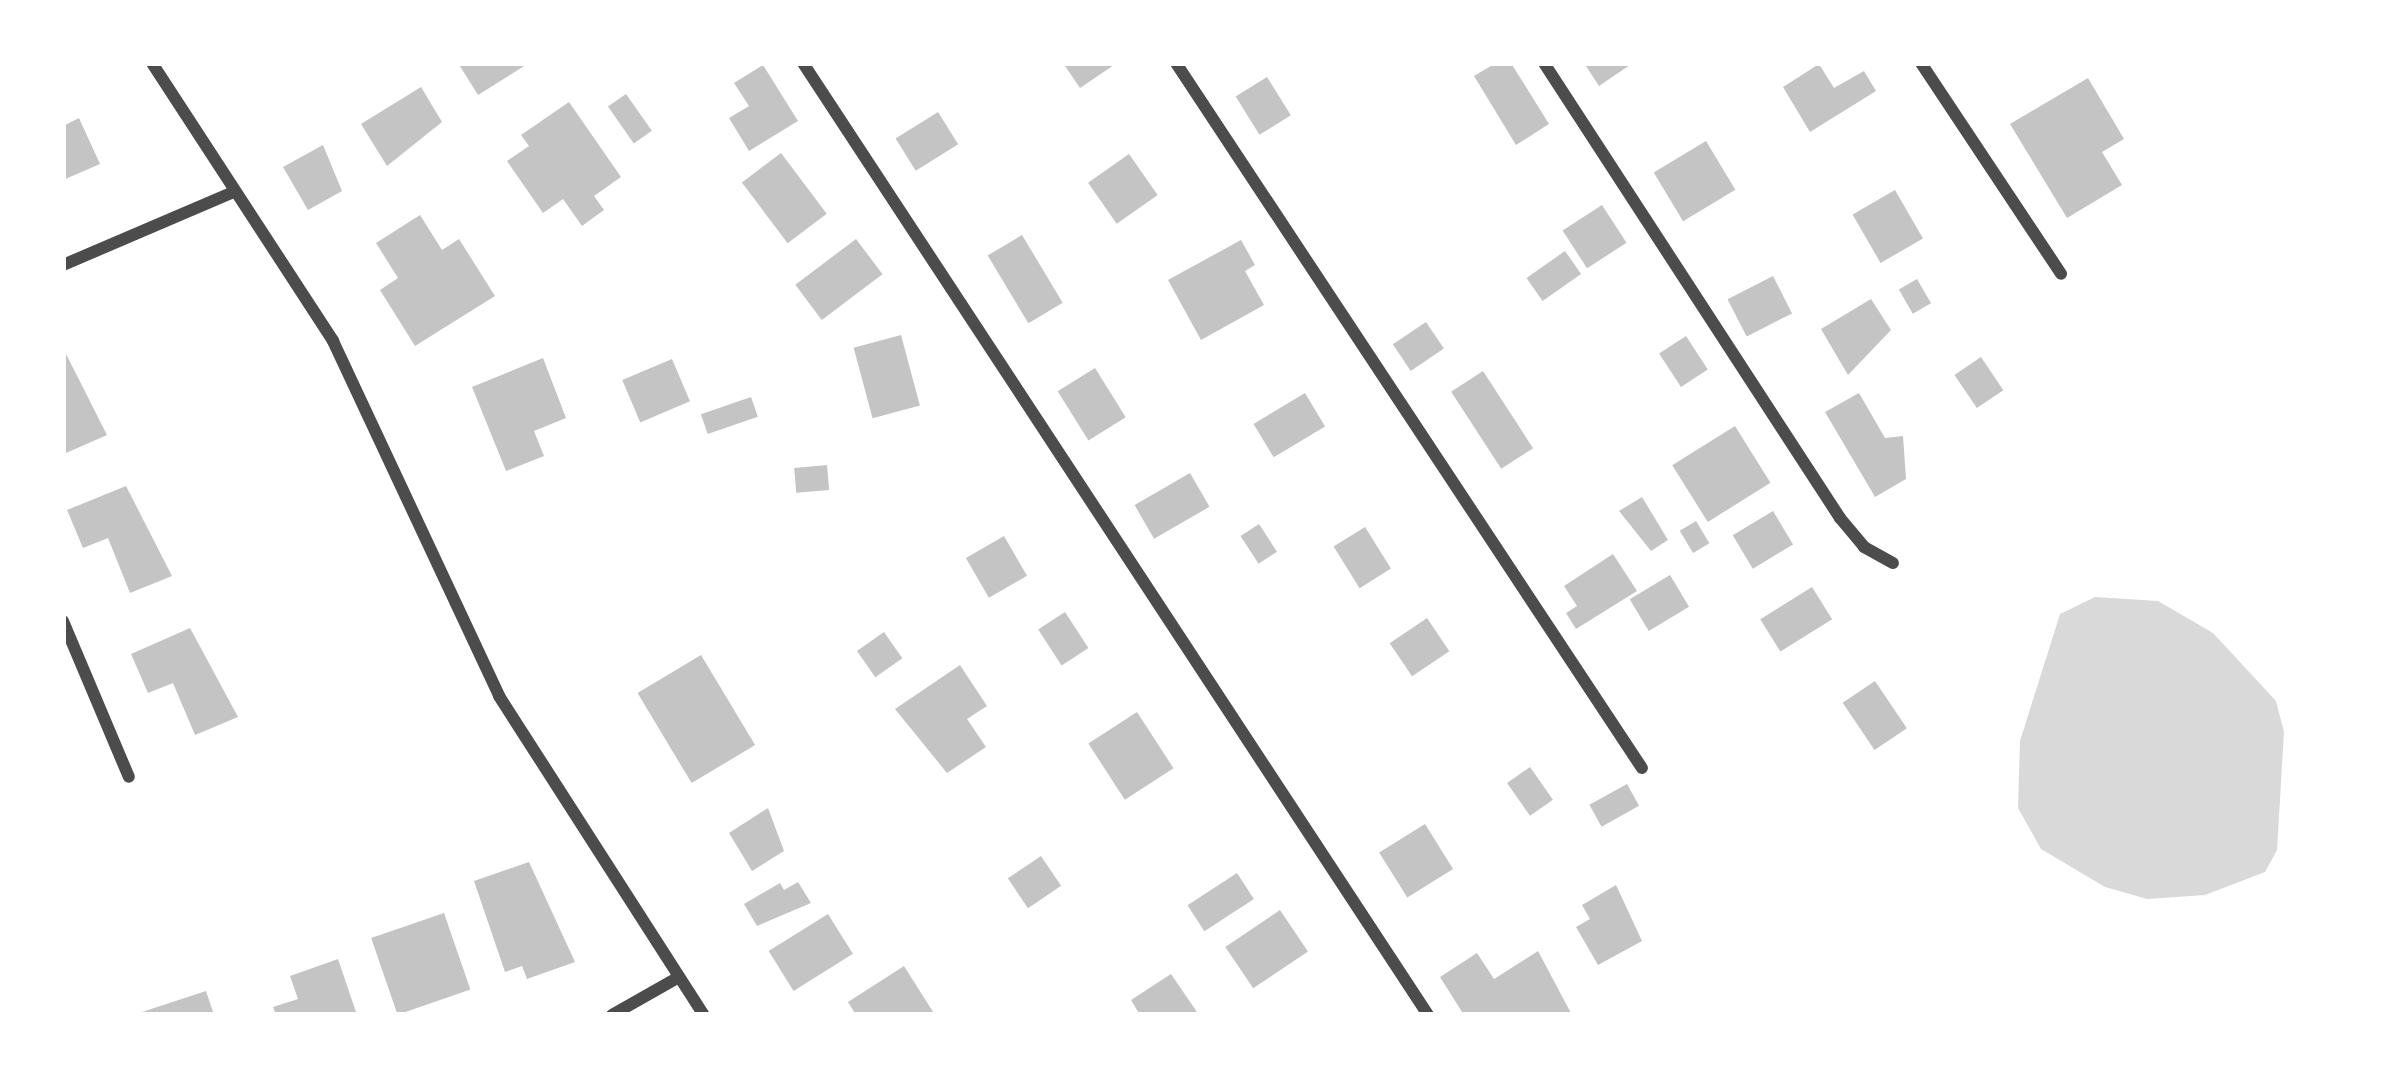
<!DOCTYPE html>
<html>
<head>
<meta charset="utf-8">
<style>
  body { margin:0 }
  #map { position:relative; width:2391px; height:1078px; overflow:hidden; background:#fff; font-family:"Noto Sans",sans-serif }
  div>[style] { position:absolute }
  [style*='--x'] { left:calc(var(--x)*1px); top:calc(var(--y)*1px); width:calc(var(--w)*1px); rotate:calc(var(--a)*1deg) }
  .water>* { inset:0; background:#d9d9d9 }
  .building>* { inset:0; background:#c4c4c4; transform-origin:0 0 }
  .minor>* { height:12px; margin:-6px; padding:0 6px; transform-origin:6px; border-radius:6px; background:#4c4c4c }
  span { translate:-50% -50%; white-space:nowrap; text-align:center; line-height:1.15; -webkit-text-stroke:10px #fff; paint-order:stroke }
  .frame { position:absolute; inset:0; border:66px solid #fff; pointer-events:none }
</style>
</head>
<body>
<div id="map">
  <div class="water">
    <i style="clip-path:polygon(2095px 597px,2158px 601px,2213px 633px,2276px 701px,2284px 732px,2277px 850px,2265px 872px,2205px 895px,2147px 899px,2105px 887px,2041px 849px,2018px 808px,2020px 741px,2060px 614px)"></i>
  </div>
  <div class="building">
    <i style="clip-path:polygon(458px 63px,529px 63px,478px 95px)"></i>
    <i style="clip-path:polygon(1063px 63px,1117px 63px,1080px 88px)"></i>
    <i style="clip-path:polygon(1496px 63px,1511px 63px,1549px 124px,1516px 145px,1474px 76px)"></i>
    <i style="clip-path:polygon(1584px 63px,1633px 63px,1599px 86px)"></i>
    <i style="clip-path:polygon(1819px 64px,1834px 88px,1864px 71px,1876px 91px,1810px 132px,1783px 87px)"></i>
    <i style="clip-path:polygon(763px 65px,798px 121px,749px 151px,729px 118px,749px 106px,734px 83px)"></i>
    <i style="left:1267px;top:77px;width:45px;height:37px;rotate:58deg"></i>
    <i style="clip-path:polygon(2088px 78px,2124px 139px,2102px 152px,2122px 185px,2067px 218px,2010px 124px)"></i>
    <i style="clip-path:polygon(421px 87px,442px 122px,387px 166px,361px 124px)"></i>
    <i style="left:626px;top:94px;width:45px;height:22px;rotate:55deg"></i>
    <i style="clip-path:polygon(569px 102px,621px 177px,594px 196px,604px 210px,582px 226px,563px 199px,543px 213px,507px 161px,529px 146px,521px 135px)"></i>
    <i style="left:938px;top:112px;width:38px;height:50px;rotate:58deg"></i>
    <i style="clip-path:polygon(79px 118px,100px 164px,63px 180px,63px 126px)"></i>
    <i style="left:1706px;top:141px;width:57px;height:61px;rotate:59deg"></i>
    <i style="clip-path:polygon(323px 145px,342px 191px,308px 210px,283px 167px)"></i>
    <i style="left:781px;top:153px;width:76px;height:49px;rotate:53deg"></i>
    <i style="left:1129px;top:154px;width:50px;height:50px;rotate:55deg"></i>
    <i style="left:1895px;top:190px;width:56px;height:49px;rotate:60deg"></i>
    <i style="left:1602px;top:205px;width:45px;height:47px;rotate:57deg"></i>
    <i style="clip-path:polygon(420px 215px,442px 250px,459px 239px,495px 296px,415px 346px,380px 290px,398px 278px,376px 243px)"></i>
    <i style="left:1022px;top:235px;width:79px;height:40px;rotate:59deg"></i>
    <i style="left:856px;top:239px;width:44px;height:76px;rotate:53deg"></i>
    <i style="clip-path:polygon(1241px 240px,1255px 265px,1245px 271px,1264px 305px,1201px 340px,1168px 280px)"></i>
    <i style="left:1565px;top:251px;width:28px;height:47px;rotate:55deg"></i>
    <i style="left:1773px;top:276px;width:42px;height:51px;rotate:63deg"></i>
    <i style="left:1917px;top:279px;width:28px;height:21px;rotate:60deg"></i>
    <i style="clip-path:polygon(1871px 299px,1891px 330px,1848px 375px,1821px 329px)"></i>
    <i style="left:1426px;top:322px;width:32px;height:40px;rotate:56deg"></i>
    <i style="left:901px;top:335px;width:73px;height:49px;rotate:75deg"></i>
    <i style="left:1686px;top:336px;width:40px;height:32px;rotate:57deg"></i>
    <i style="clip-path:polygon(63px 348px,107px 435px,66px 453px,63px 446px)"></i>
    <i style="left:1981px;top:357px;width:40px;height:32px;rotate:56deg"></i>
    <i style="clip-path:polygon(543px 358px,566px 418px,534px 431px,544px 456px,506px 471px,472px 387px)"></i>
    <i style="left:672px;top:359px;width:46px;height:54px;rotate:67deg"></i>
    <i style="left:1095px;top:368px;width:58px;height:44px;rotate:58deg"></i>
    <i style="left:1483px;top:371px;width:92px;height:38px;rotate:57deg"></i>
    <i style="left:1305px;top:393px;width:39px;height:60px;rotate:59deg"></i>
    <i style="clip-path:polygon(1859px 393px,1885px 438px,1903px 436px,1906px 479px,1875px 497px,1825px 412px)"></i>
    <i style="left:751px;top:397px;width:21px;height:53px;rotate:71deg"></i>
    <i style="left:1735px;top:426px;width:67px;height:74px;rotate:58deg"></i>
    <i style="left:827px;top:465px;width:25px;height:33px;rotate:85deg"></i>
    <i style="left:1190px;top:473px;width:39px;height:64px;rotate:60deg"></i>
    <i style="clip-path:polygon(126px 486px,172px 576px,130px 593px,108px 538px,83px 548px,67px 510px)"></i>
    <i style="clip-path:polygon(1642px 497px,1668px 540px,1651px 551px,1619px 511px)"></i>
    <i style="left:1773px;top:511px;width:39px;height:47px;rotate:59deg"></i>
    <i style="left:1696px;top:521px;width:26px;height:19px;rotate:59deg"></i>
    <i style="left:1259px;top:524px;width:33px;height:22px;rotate:57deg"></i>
    <i style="left:1365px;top:527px;width:49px;height:37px;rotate:58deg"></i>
    <i style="left:1004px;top:536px;width:46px;height:44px;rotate:60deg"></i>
    <i style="clip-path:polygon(1613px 554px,1637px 591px,1576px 629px,1566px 613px,1577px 606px,1564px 586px)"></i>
    <i style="left:1670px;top:575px;width:37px;height:47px;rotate:59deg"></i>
    <i style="left:1812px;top:587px;width:38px;height:61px;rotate:58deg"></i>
    <i style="left:1065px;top:612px;width:43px;height:32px;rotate:57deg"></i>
    <i style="left:1427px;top:618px;width:40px;height:45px;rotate:56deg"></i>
    <i style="clip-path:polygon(190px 628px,238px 717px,195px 735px,173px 683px,148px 693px,131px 654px)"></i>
    <i style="left:884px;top:632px;width:32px;height:33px;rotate:55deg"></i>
    <i style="left:701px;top:655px;width:105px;height:74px;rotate:59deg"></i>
    <i style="clip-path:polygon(960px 665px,987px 706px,967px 719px,986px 747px,947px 773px,895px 709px)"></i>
    <i style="left:1875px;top:681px;width:57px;height:39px;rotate:56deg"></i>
    <i style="left:1137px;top:712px;width:67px;height:58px;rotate:57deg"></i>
    <i style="left:1530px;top:767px;width:40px;height:28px;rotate:55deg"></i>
    <i style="left:1627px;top:784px;width:25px;height:43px;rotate:61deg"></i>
    <i style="clip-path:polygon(768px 808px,784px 851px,752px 871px,729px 833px)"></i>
    <i style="left:1425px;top:824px;width:53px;height:54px;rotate:58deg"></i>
    <i style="left:1041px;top:856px;width:36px;height:40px;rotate:56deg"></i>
    <i style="clip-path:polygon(529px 862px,575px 962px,527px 979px,522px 966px,505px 972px,474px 881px)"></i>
    <i style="left:1237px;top:873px;width:31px;height:59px;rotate:57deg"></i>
    <i style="clip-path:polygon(798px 882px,811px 903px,757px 926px,744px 904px,780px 883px,784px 890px)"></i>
    <i style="clip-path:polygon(1616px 885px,1642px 941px,1598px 965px,1576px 927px,1590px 919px,1582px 905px)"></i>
    <i style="left:1280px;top:910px;width:50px;height:66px;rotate:56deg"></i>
    <i style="left:444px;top:913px;width:81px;height:77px;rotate:71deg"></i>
    <i style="left:828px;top:914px;width:47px;height:70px;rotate:58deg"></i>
    <i style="clip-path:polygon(1538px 951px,1572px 1015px,1464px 1015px,1440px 977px,1477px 953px,1494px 979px)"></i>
    <i style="clip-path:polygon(338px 959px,357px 1015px,276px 1015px,273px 1007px,298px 999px,290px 976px)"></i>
    <i style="clip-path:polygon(904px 966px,935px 1015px,856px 1015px,848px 1002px)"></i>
    <i style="clip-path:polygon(1171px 974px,1199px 1015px,1140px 1015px,1131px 1000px)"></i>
    <i style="clip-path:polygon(206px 991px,214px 1015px,136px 1015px,136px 1014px)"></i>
  </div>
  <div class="minor">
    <i style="--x:152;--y:63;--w:332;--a:56.9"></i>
    <i style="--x:333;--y:341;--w:392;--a:64.9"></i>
    <i style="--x:499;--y:696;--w:379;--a:57.3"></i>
    <i style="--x:803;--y:63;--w:1139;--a:56.71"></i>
    <i style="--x:1176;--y:63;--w:845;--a:56.54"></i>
    <i style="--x:1544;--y:63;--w:543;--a:56.95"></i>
    <i style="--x:1840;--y:518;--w:38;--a:50"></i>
    <i style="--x:1864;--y:547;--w:33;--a:29"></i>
    <i style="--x:1921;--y:63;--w:253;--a:56.4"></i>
    <i style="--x:63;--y:265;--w:183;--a:-23.2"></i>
    <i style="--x:63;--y:621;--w:169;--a:67.1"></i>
    <i style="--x:612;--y:1015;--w:75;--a:-29.6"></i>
  </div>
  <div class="frame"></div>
</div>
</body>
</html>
